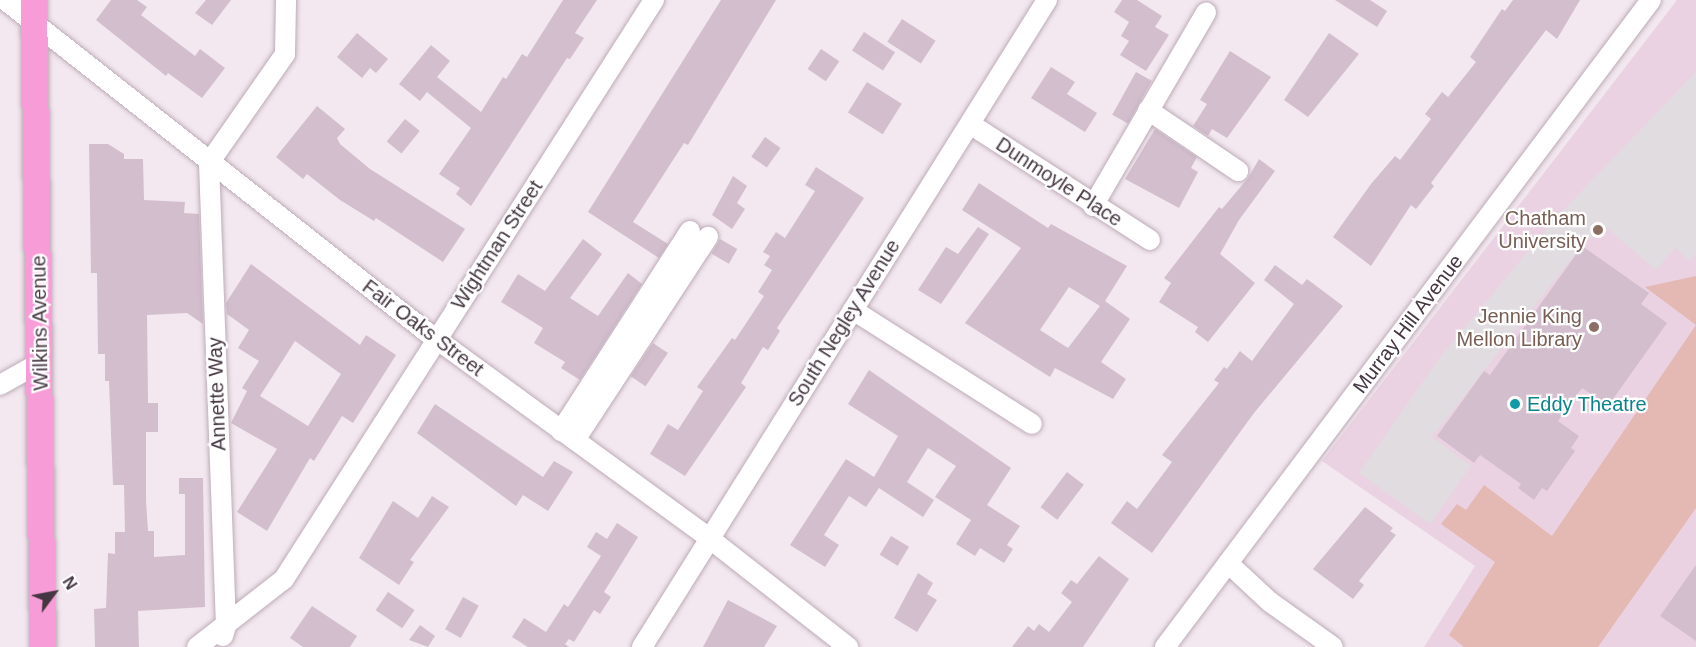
<!DOCTYPE html>
<html>
<head>
<meta charset="utf-8">
<style>
  body { margin:0 }
  #map { position:relative; width:1696px; height:647px; overflow:hidden; background:#f3e8ef; font-family:Helvetica,sans-serif }
  div>[style] { position:absolute }
  [style*='--x'] { left:calc(var(--x)*1px); top:calc(var(--y)*1px); width:calc(var(--w)*1px); rotate:calc(var(--a)*1deg) }
  .education>* { inset:0; background:#ebd2e2 }
  .green>* { inset:0; background:#e4b8b3 }
  .parking>* { inset:0; background:#e1dce0 }
  .building>* { inset:0; background:#d3bece; transform-origin:0 0 }
  .roads { filter:drop-shadow(0 0 2px #bdabb8) drop-shadow(0 0 2px #bdabb8) }
  .minor>* { height:20px; margin:-10px; padding:0 10px; transform-origin:10px; border-radius:10px; background:#fff }
  .major>* { height:26px; margin:-13px; padding:0 13px; transform-origin:13px; border-radius:13px; background:#f79cd7 }
  .dots>* { width:16px; height:16px; translate:-50% -50%; box-sizing:border-box; border:3px solid #fff; border-radius:50% }
  span { translate:-50% -50%; white-space:nowrap; text-align:center; line-height:1.15; -webkit-text-stroke:4.5px #fff; paint-order:stroke }
  .street-label { font-size:20px; color:#453742 }
  .education-label { font-size:20px; color:#785e54 }
  .right { translate:-100% -50%; text-align:right }
  .culture-label { font-size:20px; color:#0d838f }
  .left { translate:0 -50%; text-align:left }
  .north { position:absolute; left:24px; top:563px; width:60px; height:60px; -webkit-text-stroke:4px #fff; paint-order:stroke; rotate:58deg; font-size:16px; font-weight:700; line-height:24px; text-align:center; color:#453742 }
  .north::after { content:''; display:block; margin:auto; width:21px; height:27px; background:#453742; clip-path:polygon(50% 0,100% 100%,50% 72%,0 100%) }
</style>
</head>
<body>
<div id="map">
  <div class="education">
    <i style="clip-path:polygon(1677px 0,1696px 0,1696px 647px,1424px 647px,1475px 566px,1322px 461px)"></i>
  </div>
  <div class="green">
    <i style="clip-path:polygon(1696px 276px,1696px 508px,1598px 647px,1464px 647px,1449px 635px,1495px 562px,1441px 524px,1457px 504px,1466px 510px,1484px 485px,1552px 536px,1696px 325px,1645px 287px)"></i>
  </div>
  <div class="parking">
    <i style="clip-path:polygon(1696px 72px,1696px 254px,1690px 261px,1675px 248px,1656px 270px,1606px 227px,1583px 244px,1432px 437px,1471px 466px,1430px 524px,1359px 473px,1441px 356px,1555px 219px)"></i>
  </div>
  <div class="building">
    <i style="clip-path:polygon(111px 0,137px 0,147px 7px,141px 15px,195px 56px,200px 49px,225px 68px,202px 98px,168px 73px,166px 76px,96px 20px)"></i>
    <i style="clip-path:polygon(206px 0,231px 0,212px 25px,195px 13px)"></i>
    <i style="clip-path:polygon(563px 0,597px 0,575px 33px,584px 38px,570px 59px,567px 58px,471px 206px,456px 194px,460px 188px,439px 174px,471px 128px,427px 92px,420px 101px,399px 84px,431px 45px,450px 61px,437px 77px,481px 112px,503px 77px,506px 79px,522px 54px,527px 57px)"></i>
    <i style="clip-path:polygon(721px 0,776px 0,688px 145px,684px 143px,633px 222px,668px 244px,659px 258px,588px 212px)"></i>
    <i style="clip-path:polygon(1122px 0,1137px 0,1162px 16px,1155px 27px,1169px 35px,1146px 71px,1120px 55px,1129px 41px,1121px 36px,1129px 22px,1114px 12px)"></i>
    <i style="clip-path:polygon(1335px 0,1370px 0,1387px 11px,1377px 27px)"></i>
    <i style="clip-path:polygon(1513px 0,1580px 0,1557px 39px,1546px 30px,1431px 183px,1434px 186px,1416px 209px,1411px 205px,1371px 266px,1333px 237px,1371px 184px,1395px 156px,1400px 160px,1431px 119px,1425px 114px,1442px 92px,1448px 97px,1476px 62px,1470px 57px,1502px 9px,1505px 11px)"></i>
    <i style="left:902px;top:19px;width:40px;height:27px;rotate:33deg"></i>
    <i style="left:864px;top:32px;width:37px;height:22px;rotate:33deg"></i>
    <i style="clip-path:polygon(357px 33px,388px 59px,376px 73px,370px 68px,362px 78px,337px 57px)"></i>
    <i style="clip-path:polygon(1329px 33px,1359px 54px,1308px 117px,1284px 100px)"></i>
    <i style="left:821px;top:49px;width:22px;height:24px;rotate:34deg"></i>
    <i style="clip-path:polygon(1230px 51px,1271px 77px,1227px 138px,1212px 129px,1208px 136px,1193px 126px,1207px 104px,1200px 100px)"></i>
    <i style="clip-path:polygon(1051px 67px,1075px 82px,1067px 94px,1097px 113px,1085px 132px,1031px 98px)"></i>
    <i style="left:1136px;top:72px;width:18px;height:49px;rotate:29deg"></i>
    <i style="left:867px;top:82px;width:41px;height:36px;rotate:32deg"></i>
    <i style="clip-path:polygon(317px 106px,345px 129px,337px 138px,340px 144px,370px 169px,465px 229px,443px 262px,376px 218px,374px 221px,340px 200px,307px 174px,303px 179px,276px 157px)"></i>
    <i style="left:405px;top:119px;width:19px;height:29px;rotate:39deg"></i>
    <i style="clip-path:polygon(1155px 129px,1197px 157px,1191px 168px,1198px 172px,1179px 208px,1125px 179px)"></i>
    <i style="left:765px;top:137px;width:19px;height:24px;rotate:35deg"></i>
    <i style="clip-path:polygon(89px 144px,108px 144px,124px 154px,124px 159px,143px 159px,144px 200px,185px 202px,184px 213px,199px 214px,203px 324px,187px 313px,147px 315px,148px 403px,158px 403px,158px 432px,146px 432px,146px 501px,148px 531px,154px 531px,154px 557px,185px 555px,185px 494px,179px 494px,179px 478px,203px 478px,205px 607px,138px 611px,139px 647px,95px 647px,94px 609px,106px 608px,108px 553px,115px 554px,115px 532px,125px 532px,124px 485px,113px 485px,109px 381px,105px 381px,105px 354px,98px 354px,97px 273px,91px 273px)"></i>
    <i style="clip-path:polygon(1259px 159px,1275px 171px,1239px 220px,1220px 254px,1255px 283px,1208px 342px,1195px 332px,1198px 327px,1159px 302px,1171px 283px,1164px 278px,1219px 207px,1222px 209px,1248px 178px)"></i>
    <i style="clip-path:polygon(816px 167px,864px 198px,777px 328px,780px 331px,768px 350px,763px 347px,741px 383px,746px 387px,685px 476px,650px 454px,668px 424px,678px 430px,703px 391px,697px 387px,732px 338px,735px 340px,764px 296px,758px 292px,772px 270px,764px 265px,770px 256px,763px 252px,776px 232px,785px 238px,815px 191px,805px 185px)"></i>
    <i style="clip-path:polygon(733px 176px,747px 186px,737px 203px,730px 198px,745px 209px,732px 229px,712px 215px)"></i>
    <i style="clip-path:polygon(evenodd,979px 183px,1048px 228px,1051px 224px,1127px 266px,1105px 301px,1130px 319px,1101px 362px,1126px 379px,1113px 399px,1055px 368px,1050px 377px,965px 323px,1021px 248px,962px 210px,979px 183px,1069px 287px,1100px 306px,1068px 348px,1040px 330px,1069px 287px)"></i>
    <i style="clip-path:polygon(978px 227px,989px 234px,941px 304px,918px 290px,946px 247px,958px 254px)"></i>
    <i style="clip-path:polygon(583px 239px,602px 254px,570px 298px,598px 316px,628px 273px,642px 284px,580px 380px,561px 368px,565px 362px,534px 343px,543px 328px,501px 302px,518px 274px,545px 291px)"></i>
    <i style="left:720px;top:239px;width:20px;height:17px;rotate:30deg"></i>
    <i style="clip-path:polygon(1582px 246px,1649px 293px,1641px 304px,1667px 323px,1608px 406px,1582px 388px,1558px 421px,1579px 436px,1571px 448px,1575px 451px,1547px 491px,1542px 488px,1534px 500px,1518px 488px,1521px 484px,1480px 455px,1474px 463px,1437px 436px,1484px 371px,1490px 375px)"></i>
    <i style="clip-path:polygon(evenodd,251px 264px,360px 345px,366px 335px,396px 355px,353px 423px,342px 416px,314px 461px,310px 458px,267px 531px,237px 512px,277px 449px,231px 423px,247px 391px,242px 388px,259px 361px,238px 348px,249px 330px,227px 314px,226px 303px,251px 264px,295px 341px,341px 374px,308px 426px,260px 396px,295px 341px)"></i>
    <i style="clip-path:polygon(1275px 265px,1302px 285px,1307px 279px,1343px 306px,1254px 413px,1152px 553px,1111px 523px,1127px 501px,1137px 509px,1172px 462px,1162px 455px,1219px 383px,1214px 380px,1224px 367px,1227px 369px,1240px 351px,1252px 361px,1294px 304px,1264px 280px)"></i>
    <i style="left:653px;top:343px;width:18px;height:40px;rotate:34deg"></i>
    <i style="clip-path:polygon(869px 370px,1011px 468px,987px 505px,1020px 526px,1007px 545px,1013px 549px,1004px 563px,980px 548px,975px 556px,956px 544px,971px 520px,935px 497px,956px 466px,928px 448px,907px 482px,934px 500px,923px 517px,879px 488px,866px 507px,849px 496px,824px 535px,839px 545px,825px 567px,790px 545px,846px 459px,874px 477px,898px 436px,848px 404px)"></i>
    <i style="clip-path:polygon(435px 404px,543px 477px,554px 461px,573px 472px,548px 511px,523px 495px,516px 506px,417px 433px)"></i>
    <i style="left:1067px;top:472px;width:21px;height:44px;rotate:37deg"></i>
    <i style="clip-path:polygon(432px 496px,449px 507px,410px 560px,414px 562px,399px 585px,359px 558px,393px 501px,418px 518px)"></i>
    <i style="clip-path:polygon(1365px 507px,1393px 528px,1390px 531px,1396px 535px,1359px 581px,1364px 585px,1353px 599px,1313px 569px)"></i>
    <i style="clip-path:polygon(617px 523px,638px 537px,604px 592px,611px 597px,600px 614px,594px 610px,574px 642px,569px 639px,565px 644px,569px 647px,528px 647px,512px 637px,524px 618px,546px 632px,564px 604px,568px 607px,601px 556px,587px 547px,596px 532px,607px 539px)"></i>
    <i style="left:891px;top:536px;width:21px;height:22px;rotate:31deg"></i>
    <i style="clip-path:polygon(1099px 556px,1129px 579px,1083px 647px,1012px 647px,1028px 626px,1034px 631px,1039px 624px,1049px 632px,1072px 602px,1061px 593px,1071px 580px,1077px 584px)"></i>
    <i style="clip-path:polygon(1696px 565px,1696px 641px,1660px 616px)"></i>
    <i style="clip-path:polygon(918px 573px,933px 583px,927px 594px,937px 600px,917px 632px,894px 618px)"></i>
    <i style="left:388px;top:592px;width:32px;height:22px;rotate:34deg"></i>
    <i style="left:463px;top:597px;width:18px;height:37px;rotate:29deg"></i>
    <i style="clip-path:polygon(728px 600px,777px 626px,764px 647px,703px 647px)"></i>
    <i style="clip-path:polygon(312px 606px,357px 636px,350px 647px,303px 647px,290px 638px)"></i>
    <i style="clip-path:polygon(420px 625px,435px 636px,428px 647px,409px 640px)"></i>
  </div>
  <div class="roads">
    <div class="minor">
      <i style="--x:5;--y:0;--w:533;--a:38.22"></i>
      <i style="--x:424;--y:330;--w:353;--a:36.1"></i>
      <i style="--x:709;--y:538;--w:177;--a:38.1"></i>
      <i style="--x:1148;--y:110;--w:109;--a:34.1"></i>
      <i style="--x:970;--y:124;--w:214;--a:32.8"></i>
      <i style="--x:1093;--y:206;--w:224;--a:-59.7"></i>
      <i style="--x:853;--y:310;--w:212;--a:32.5"></i>
      <i style="--x:0;--y:385;--w:47;--a:-29.3"></i>
      <i style="--x:561;--y:431;--w:238;--a:-57.2"></i>
      <i style="--x:575;--y:440;--w:243;--a:-56.8"></i>
      <i style="--x:1228;--y:563;--w:57;--a:42.9"></i>
      <i style="--x:1270;--y:602;--w:77;--a:35.5"></i>
      <i style="--x:223;--y:636;--w:10;--a:-73"></i>
      <i style="--x:226;--y:626;--w:463;--a:-92.1"></i>
      <i style="--x:209;--y:163;--w:133;--a:-55.1"></i>
      <i style="--x:285;--y:54;--w:54;--a:-88.9"></i>
      <i style="--x:197;--y:647;--w:110;--a:-38"></i>
      <i style="--x:284;--y:579;--w:687;--a:-57.42"></i>
      <i style="--x:642;--y:647;--w:763;--a:-57.95"></i>
      <i style="--x:1165;--y:647;--w:809;--a:-53.09"></i>
    </div>
    <div class="major">
      <i style="--x:34;--y:0;--w:647;--a:89.2"></i>
    </div>
  </div>
  <div class="dots">
    <i style="left:1598px;top:230px;background:#8d6e63"></i>
    <i style="left:1594px;top:327px;background:#8d6e63"></i>
    <i style="left:1515px;top:404px;background:#0f9aa8"></i>
  </div>
  <div class="street-label">
    <span style="left:1059px;top:182px;rotate:33deg">Dunmoyle Place</span>
    <span style="left:497px;top:245px;rotate:-57deg">Wightman Street</span>
    <span style="left:40px;top:323px;rotate:-91deg">Wilkins Avenue</span>
    <span style="left:844px;top:323px;rotate:-58deg">South Negley Avenue</span>
    <span style="left:1408px;top:324px;rotate:-53deg">Murray Hill Avenue</span>
    <span style="left:423px;top:328px;rotate:37deg">Fair Oaks Street</span>
    <span style="left:217px;top:394px;rotate:-92deg">Annette Way</span>
  </div>
  <div class="education-label">
    <span class="right" style="left:1586px;top:230px">Chatham<br>University</span>
    <span class="right" style="left:1582px;top:328px">Jennie King<br>Mellon Library</span>
  </div>
  <div class="culture-label">
    <span class="left" style="left:1527px;top:404px">Eddy Theatre</span>
  </div>
  <div class="north">N</div>
</div>
</body>
</html>
